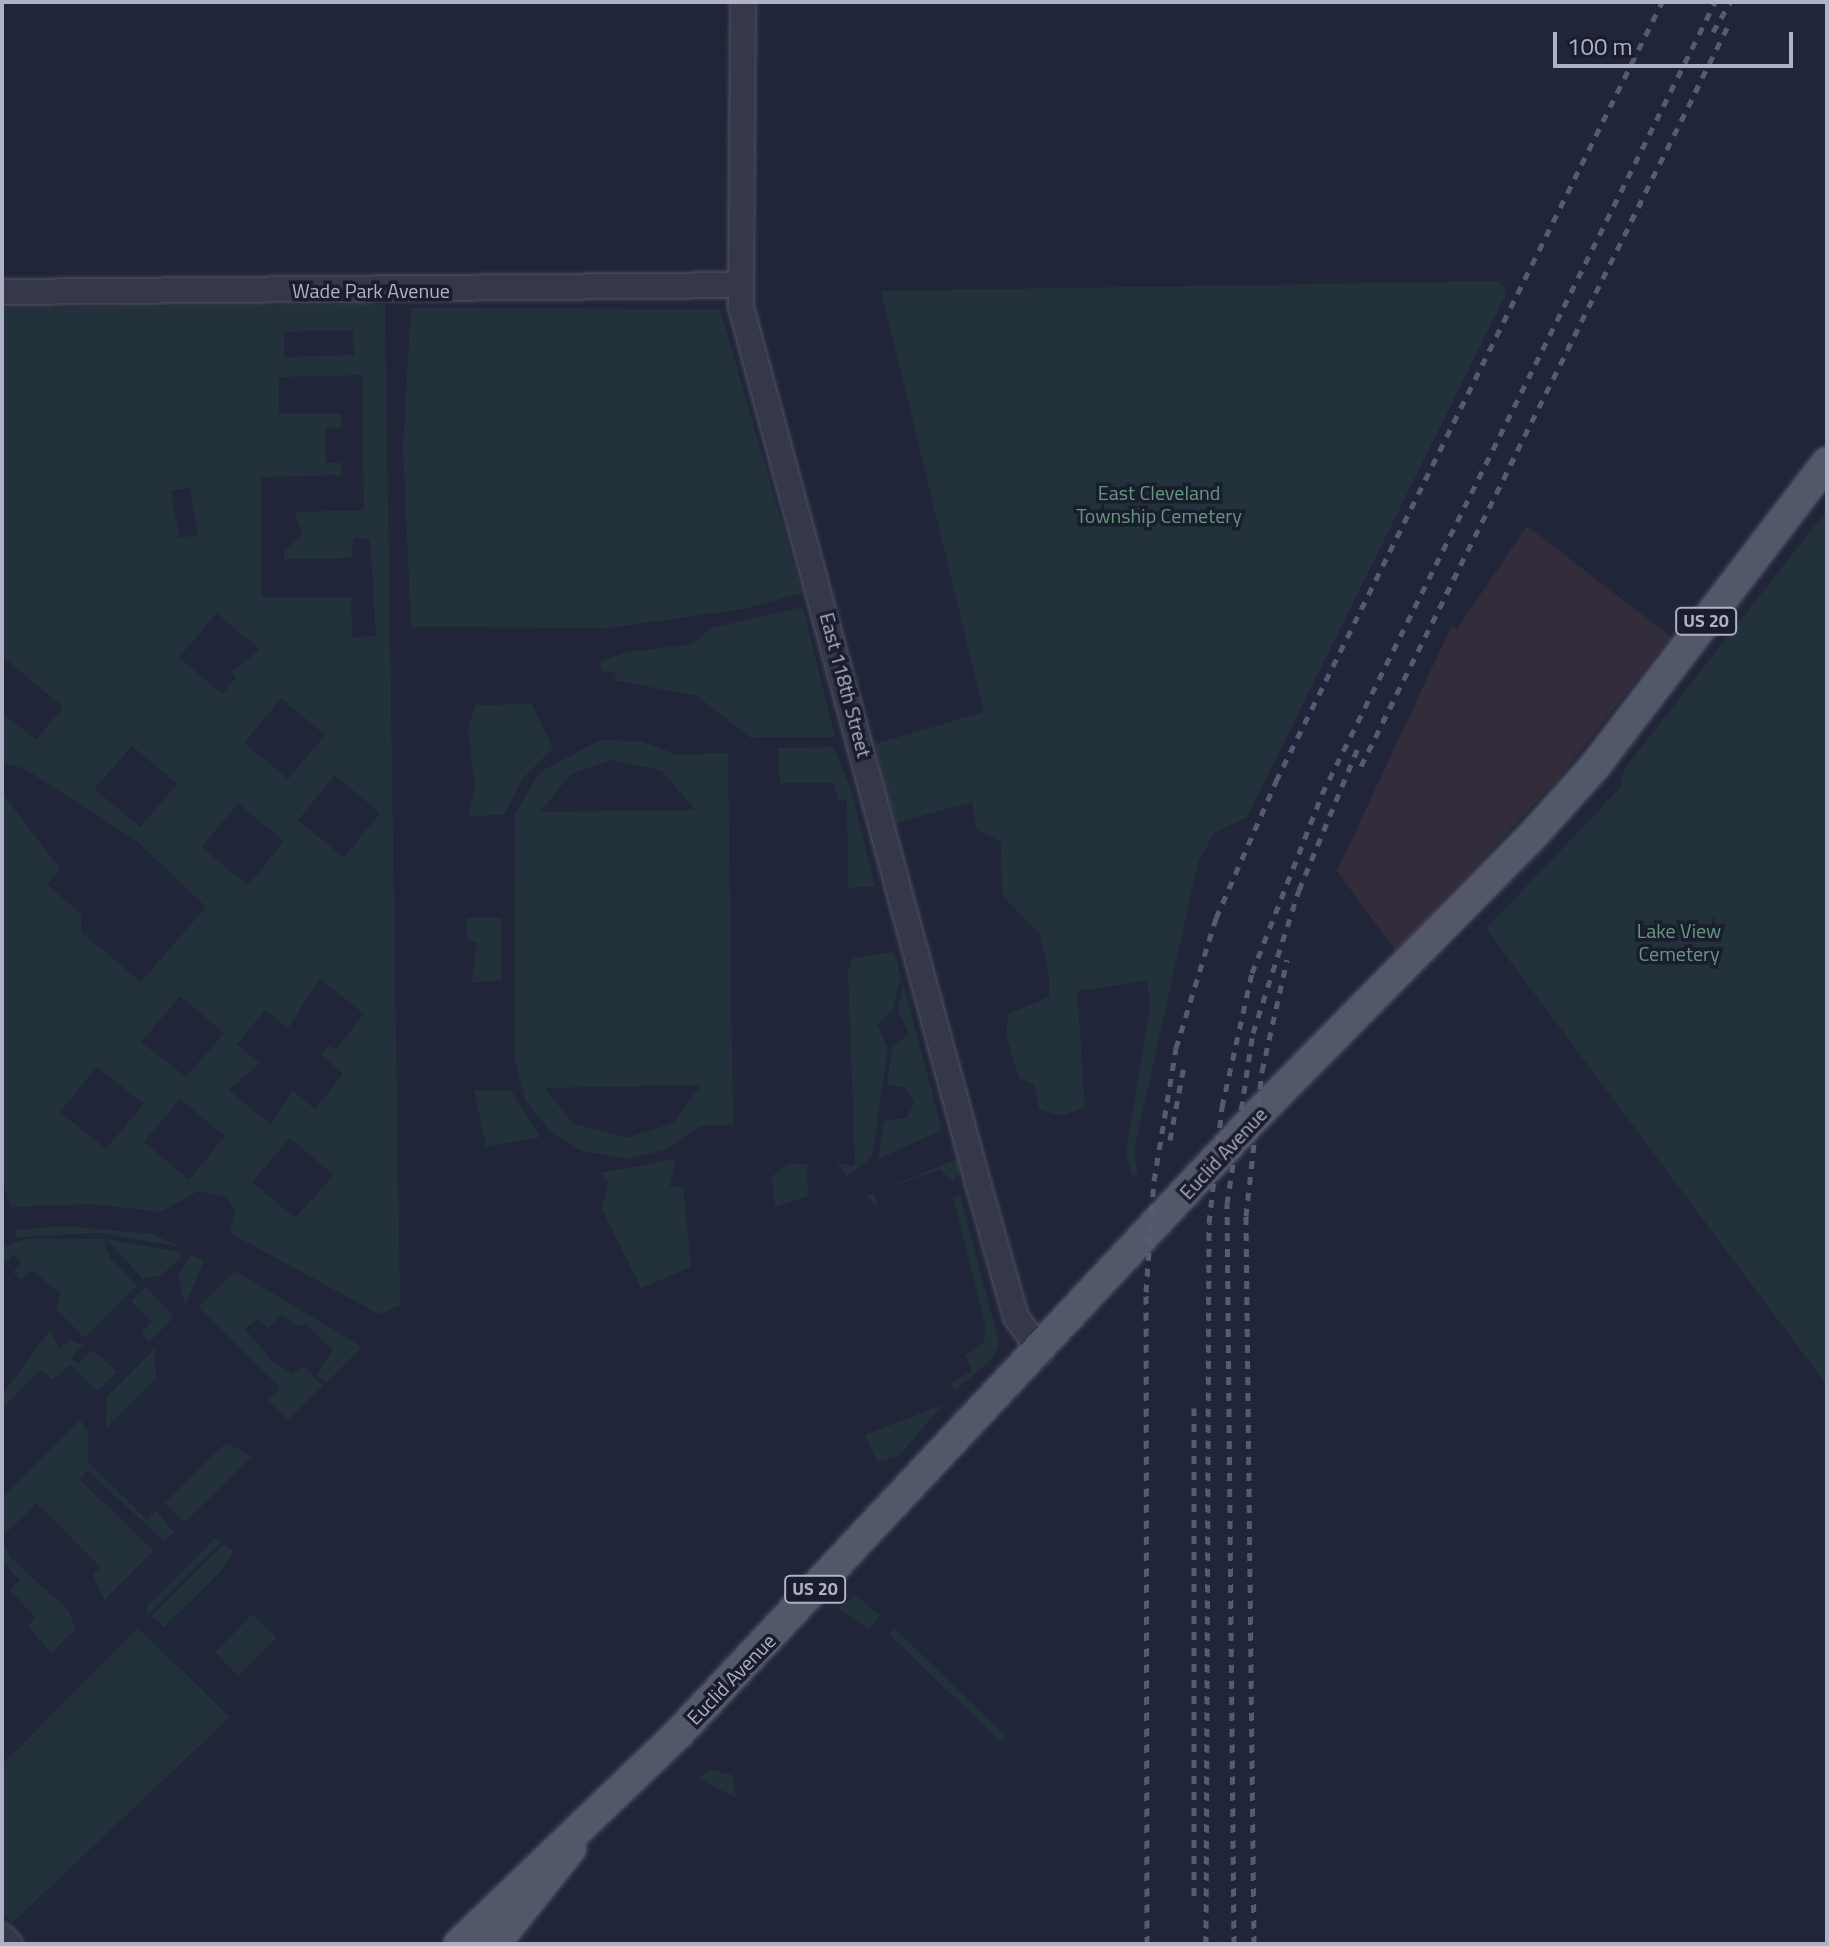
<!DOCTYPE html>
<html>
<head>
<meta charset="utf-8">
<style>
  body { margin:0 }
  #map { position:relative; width:1829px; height:1946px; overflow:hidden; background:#212539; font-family:"Titillium Web",sans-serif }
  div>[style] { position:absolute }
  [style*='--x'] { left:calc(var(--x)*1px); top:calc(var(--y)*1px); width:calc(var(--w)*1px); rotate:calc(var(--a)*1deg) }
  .medical>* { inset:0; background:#322c3b }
  .green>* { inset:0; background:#23323a; transform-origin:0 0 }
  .roads { filter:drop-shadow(0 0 2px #4f5264) drop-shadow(0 0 2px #4f5264) }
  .tertiary>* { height:24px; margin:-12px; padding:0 12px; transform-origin:12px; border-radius:12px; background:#343849 }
  .primary>* { height:30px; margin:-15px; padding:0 15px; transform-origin:15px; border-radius:15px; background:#52576a }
  .rail>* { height:5px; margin-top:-2.5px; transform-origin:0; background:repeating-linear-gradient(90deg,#565b71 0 8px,transparent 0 16px) }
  span { translate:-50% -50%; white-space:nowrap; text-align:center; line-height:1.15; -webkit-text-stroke:7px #1a1d2e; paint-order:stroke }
  .shield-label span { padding:2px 6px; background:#1a1d2e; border:2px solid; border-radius:6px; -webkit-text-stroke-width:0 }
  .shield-label { font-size:18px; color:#afb2c6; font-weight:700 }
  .street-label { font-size:20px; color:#afb2c6 }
  .park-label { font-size:20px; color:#66977d }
  .frame { position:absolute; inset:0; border:4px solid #afb2c6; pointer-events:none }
  .scale { position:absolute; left:1553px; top:32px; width:240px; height:36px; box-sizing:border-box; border:4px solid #afb2c6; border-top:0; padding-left:10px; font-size:24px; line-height:28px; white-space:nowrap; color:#afb2c6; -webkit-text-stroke:6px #1a1d2e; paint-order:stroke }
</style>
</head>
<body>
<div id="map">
  <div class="medical">
    <i style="clip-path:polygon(1527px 526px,1671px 637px,1558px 779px,1396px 951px,1337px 871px,1451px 627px,1457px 629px)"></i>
  </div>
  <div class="green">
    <i style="clip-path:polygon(1499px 281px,1507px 292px,1247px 817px,1214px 833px,1198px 863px,1134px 1150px,1138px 1176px,1131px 1174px,1126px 1152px,1150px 1006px,1147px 981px,1077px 991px,1085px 1107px,1061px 1116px,1039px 1109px,1034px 1085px,1019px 1078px,1006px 1035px,1008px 1014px,1049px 997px,1049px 976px,1040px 935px,1002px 895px,1001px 842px,977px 829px,972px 802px,895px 823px,875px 744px,984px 712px,881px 291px)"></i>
    <i style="clip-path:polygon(evenodd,385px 304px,400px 1305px,379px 1314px,230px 1233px,235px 1212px,226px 1197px,198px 1191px,161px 1212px,92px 1204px,11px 1207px,2px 1179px,2px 793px,60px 869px,47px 885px,82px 915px,81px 932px,141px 982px,206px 907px,137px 841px,25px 769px,2px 762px,2px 713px,36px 740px,63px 707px,2px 656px,2px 308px,385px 304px,353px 330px,354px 355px,284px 357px,284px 332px,353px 330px,385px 304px,362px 375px,364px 510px,294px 512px,303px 533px,284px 551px,284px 559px,352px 558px,353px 538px,370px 538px,376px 636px,352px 637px,351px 597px,262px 597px,261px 477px,342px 475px,341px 463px,326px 463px,325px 428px,342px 427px,341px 414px,279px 414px,279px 377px,362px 375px,385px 304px,190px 488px,198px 535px,179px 538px,171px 491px,190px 488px,385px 304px,217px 613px,260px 650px,231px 672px,236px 677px,222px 694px,179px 657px,217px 613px,385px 304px,281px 698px,325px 735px,288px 779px,244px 743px,281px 698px,385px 304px,132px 746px,177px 784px,140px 827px,94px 789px,132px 746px,385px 304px,335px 775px,380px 813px,344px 858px,298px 820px,335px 775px,385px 304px,238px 803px,284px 841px,248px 886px,202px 847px,238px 803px,385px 304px,320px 979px,364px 1014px,336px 1049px,329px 1046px,321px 1055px,343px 1074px,315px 1109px,292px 1091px,271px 1125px,229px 1090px,259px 1063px,237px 1044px,265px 1010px,288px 1028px,320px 979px,385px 304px,180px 996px,224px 1033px,186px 1077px,141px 1042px,180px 996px,385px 304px,97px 1067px,144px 1104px,106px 1149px,60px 1112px,97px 1067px,385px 304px,180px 1099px,225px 1136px,189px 1180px,144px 1142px,180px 1099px,385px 304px,290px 1138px,334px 1175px,295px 1218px,252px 1182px,290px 1138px)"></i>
    <i style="clip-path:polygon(411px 308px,720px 309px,802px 593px,744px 609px,609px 628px,411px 627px,403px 447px)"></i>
    <i style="clip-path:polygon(1827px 510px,1827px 1385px,1486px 929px,1620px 788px,1625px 768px)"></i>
    <i style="clip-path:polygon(803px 607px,835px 737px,751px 738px,697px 696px,614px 680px,617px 673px,601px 671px,600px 662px,628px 652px,693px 644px,711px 628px)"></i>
    <i style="clip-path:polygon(532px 704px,553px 748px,523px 778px,505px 814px,469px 817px,475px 783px,468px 731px,475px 705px)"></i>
    <i style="clip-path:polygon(evenodd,600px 740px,641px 741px,677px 755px,728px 753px,733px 1125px,700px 1126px,665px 1150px,625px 1159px,582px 1151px,550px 1131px,526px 1101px,514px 1056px,515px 814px,540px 772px,600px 740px,610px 760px,661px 770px,696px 810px,540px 812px,571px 774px,610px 760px,600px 740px,701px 1085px,673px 1123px,627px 1138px,574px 1124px,544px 1088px,701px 1085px)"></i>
    <i style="clip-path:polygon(834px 747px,852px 793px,875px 886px,848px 888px,847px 800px,838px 800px,833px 783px,780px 783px,778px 748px)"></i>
    <i style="clip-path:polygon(466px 918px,502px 918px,502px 980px,472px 983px,477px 943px,467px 939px)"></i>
    <i style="clip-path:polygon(894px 952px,901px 977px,893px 1009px,877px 1025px,888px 1048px,872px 1157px,847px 1176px,837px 1164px,855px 1165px,848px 972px,852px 958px)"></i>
    <i style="clip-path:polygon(903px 983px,942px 1130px,878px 1159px,884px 1121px,907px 1118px,914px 1103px,904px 1087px,887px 1085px,892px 1048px,909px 1034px,898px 1011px)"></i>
    <i style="clip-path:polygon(474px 1090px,511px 1090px,540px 1137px,486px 1147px)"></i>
    <i style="clip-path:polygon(675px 1159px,670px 1187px,683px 1187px,691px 1267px,641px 1288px,602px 1209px,608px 1183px,600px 1173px)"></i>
    <i style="clip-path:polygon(957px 1159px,961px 1173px,952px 1181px,940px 1169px,874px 1193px,877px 1207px,867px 1196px)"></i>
    <i style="clip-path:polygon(788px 1164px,807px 1164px,808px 1196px,775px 1207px,771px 1177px)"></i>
    <i style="clip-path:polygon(960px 1194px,999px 1343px,993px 1358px,954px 1391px,951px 1383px,972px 1371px,965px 1355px,984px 1343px,985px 1325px,953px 1197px)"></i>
    <i style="clip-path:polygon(65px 1226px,152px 1234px,180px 1247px,101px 1233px,16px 1237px,14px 1230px)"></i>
    <i style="clip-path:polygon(26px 1239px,103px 1239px,110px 1258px,137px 1286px,85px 1338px,57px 1310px,60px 1293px,32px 1270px,21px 1280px,13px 1272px,22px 1262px,13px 1255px,2px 1266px,2px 1247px)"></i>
    <i style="clip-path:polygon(106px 1239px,181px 1252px,181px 1257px,162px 1275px,143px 1279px)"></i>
    <i style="clip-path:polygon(191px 1255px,204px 1260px,185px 1306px,178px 1275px)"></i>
    <i style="clip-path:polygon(235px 1271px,362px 1347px,326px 1383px,317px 1374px,333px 1350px,305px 1323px,299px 1327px,281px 1315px,268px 1328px,258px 1318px,245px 1329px,273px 1362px,292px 1374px,303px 1366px,323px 1386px,288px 1420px,268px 1400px,280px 1387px,198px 1307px)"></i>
    <i style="clip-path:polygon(146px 1287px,174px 1317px,149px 1342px,141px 1333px,152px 1321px,131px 1301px)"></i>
    <i style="clip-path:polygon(50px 1330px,60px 1349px,69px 1340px,84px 1345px,71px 1357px,77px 1364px,93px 1350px,117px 1372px,97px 1391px,70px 1365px,52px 1380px,41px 1369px,2px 1409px,2px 1395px)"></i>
    <i style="clip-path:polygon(155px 1348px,156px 1378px,106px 1428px,106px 1398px)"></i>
    <i style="clip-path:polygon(942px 1405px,899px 1456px,877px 1462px,865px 1435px)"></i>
    <i style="clip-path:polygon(80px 1420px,88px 1431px,88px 1462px,147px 1520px,156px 1510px,174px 1533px,164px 1541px,87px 1470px,80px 1480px,154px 1551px,104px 1600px,93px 1575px,100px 1567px,37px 1503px,7px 1532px,2px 1528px,2px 1498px)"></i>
    <i style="clip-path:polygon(226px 1443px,252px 1456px,185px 1522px,164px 1503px)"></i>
    <i style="clip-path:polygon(215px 1538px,221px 1542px,147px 1615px,147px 1606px)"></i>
    <i style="clip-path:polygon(2px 1539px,10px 1557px,70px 1612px,75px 1630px,51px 1653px,28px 1626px,36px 1618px,10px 1590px,20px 1580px,2px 1562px)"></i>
    <i style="clip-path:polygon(224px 1544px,234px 1551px,222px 1570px,164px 1627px,152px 1616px)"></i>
    <i style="clip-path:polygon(856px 1595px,880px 1616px,869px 1629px,837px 1608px)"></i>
    <i style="left:253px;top:1614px;width:33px;height:54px;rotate:45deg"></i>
    <i style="clip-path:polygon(138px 1628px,230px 1717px,12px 1923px,2px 1914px,2px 1765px)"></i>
    <i style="left:894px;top:1628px;width:156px;height:8px;rotate:44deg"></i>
    <i style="clip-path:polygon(710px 1769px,732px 1775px,736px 1798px,699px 1779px)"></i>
  </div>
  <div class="roads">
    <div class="tertiary">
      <i style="--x:743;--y:2;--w:305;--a:90.4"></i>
      <i style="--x:741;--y:307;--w:907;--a:74.86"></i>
      <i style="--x:978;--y:1183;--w:139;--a:74.2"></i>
      <i style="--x:1016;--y:1317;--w:43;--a:54.5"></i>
      <i style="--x:2;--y:292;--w:739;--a:-0.54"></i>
      <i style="--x:2;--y:1936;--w:11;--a:45"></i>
    </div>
    <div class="primary">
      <i style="--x:459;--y:1944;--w:303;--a:-43.8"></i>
      <i style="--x:678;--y:1734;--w:848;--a:-46.91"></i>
      <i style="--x:1257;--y:1115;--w:393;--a:-45.4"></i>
      <i style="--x:1533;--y:835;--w:93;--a:-48.1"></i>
      <i style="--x:1595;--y:766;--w:382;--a:-52.6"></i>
      <i style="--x:495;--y:1944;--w:122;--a:-51.6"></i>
    </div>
  </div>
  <div class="rail">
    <i style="--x:1713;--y:32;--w:34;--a:-60"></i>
    <i style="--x:1361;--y:766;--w:828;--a:-63.62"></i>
    <i style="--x:1170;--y:1140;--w:76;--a:-79.4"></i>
    <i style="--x:1194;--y:1408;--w:488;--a:90"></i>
    <i style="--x:1147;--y:1944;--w:652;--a:-90.09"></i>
    <i style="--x:1146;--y:1292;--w:111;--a:-85.9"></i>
    <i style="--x:1154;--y:1181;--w:135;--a:-80.6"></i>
    <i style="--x:1176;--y:1048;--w:136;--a:-72.9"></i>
    <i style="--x:1216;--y:918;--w:150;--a:-66.3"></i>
    <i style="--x:1276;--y:781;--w:869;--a:-63.64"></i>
    <i style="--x:1206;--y:1944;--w:721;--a:-89.76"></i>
    <i style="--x:1209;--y:1223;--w:117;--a:-83.6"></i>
    <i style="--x:1222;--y:1107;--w:137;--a:-77.4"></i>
    <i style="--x:1252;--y:973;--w:192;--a:-68.6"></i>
    <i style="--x:1322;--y:794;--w:884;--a:-63.61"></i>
    <i style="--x:1234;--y:1944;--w:740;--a:-90.54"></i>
    <i style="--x:1227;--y:1204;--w:173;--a:-81.4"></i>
    <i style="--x:1253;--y:1033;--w:150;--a:-72.2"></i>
    <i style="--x:1299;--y:890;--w:157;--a:-67.5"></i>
    <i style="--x:1254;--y:1944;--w:728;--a:-90.63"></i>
    <i style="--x:1246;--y:1216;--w:146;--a:-83.7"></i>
    <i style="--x:1262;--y:1071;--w:114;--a:-77.3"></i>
  </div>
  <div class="shield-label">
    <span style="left:1706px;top:621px">US 20</span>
    <span style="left:815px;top:1589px">US 20</span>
  </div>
  <div class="street-label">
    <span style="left:371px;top:290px">Wade Park Avenue</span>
    <span style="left:846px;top:685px;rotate:75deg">East 118th Street</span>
    <span style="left:1223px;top:1153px;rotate:-47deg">Euclid Avenue</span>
    <span style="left:731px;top:1679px;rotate:-46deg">Euclid Avenue</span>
  </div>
  <div class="park-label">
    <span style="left:1159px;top:504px">East Cleveland<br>Township Cemetery</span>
    <span style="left:1679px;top:942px">Lake View<br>Cemetery</span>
  </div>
  <div class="frame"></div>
  <div class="scale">100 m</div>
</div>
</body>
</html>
